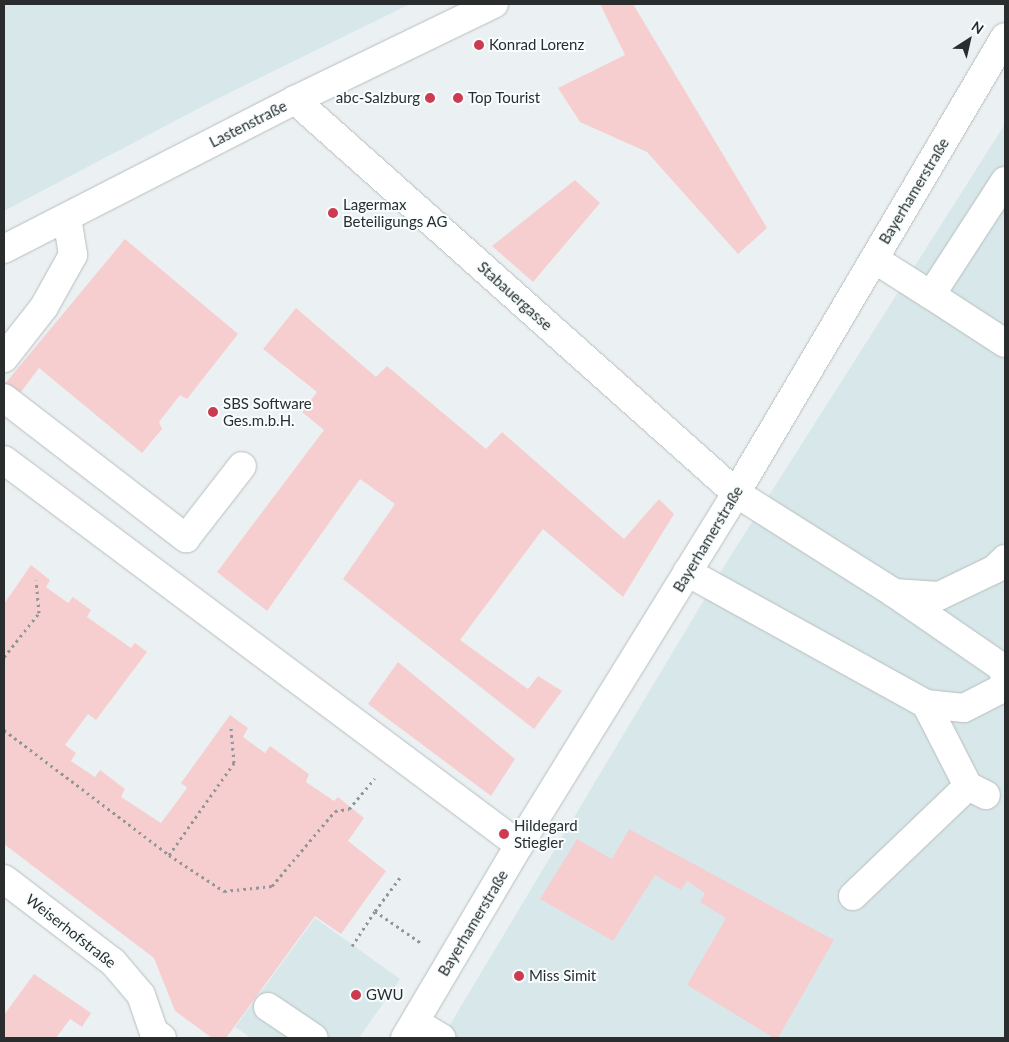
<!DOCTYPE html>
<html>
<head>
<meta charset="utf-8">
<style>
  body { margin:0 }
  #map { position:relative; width:1009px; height:1042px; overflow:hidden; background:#ebf1f2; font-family:Lato,sans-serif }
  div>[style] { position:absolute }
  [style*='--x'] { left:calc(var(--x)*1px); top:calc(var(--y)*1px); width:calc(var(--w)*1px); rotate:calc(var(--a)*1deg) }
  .built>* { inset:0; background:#d8e8ea }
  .green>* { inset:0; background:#f7cecf }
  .path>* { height:3px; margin-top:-1.5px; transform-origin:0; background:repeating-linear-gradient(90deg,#919696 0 2.5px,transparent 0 6.5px) }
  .roads { filter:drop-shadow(0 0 1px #b7bdbe) drop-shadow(0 0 1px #b7bdbe) }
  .minor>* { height:28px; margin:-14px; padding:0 14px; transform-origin:14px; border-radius:14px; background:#fff }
  .dots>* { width:14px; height:14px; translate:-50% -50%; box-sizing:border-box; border:2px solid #f8feff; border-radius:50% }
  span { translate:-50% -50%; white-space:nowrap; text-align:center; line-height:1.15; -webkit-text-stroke:4px #f8feff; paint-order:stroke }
  .poi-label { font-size:15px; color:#2a2d2d }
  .left { translate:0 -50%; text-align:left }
  .right { translate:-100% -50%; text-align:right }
  .street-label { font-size:15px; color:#2a2d2d }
  .frame { position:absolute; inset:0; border:5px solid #2a2d2d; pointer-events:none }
  .north { position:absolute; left:944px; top:15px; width:50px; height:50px; -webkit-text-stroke:4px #f8feff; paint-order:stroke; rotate:35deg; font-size:14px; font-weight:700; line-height:20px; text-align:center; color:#2a2d2d }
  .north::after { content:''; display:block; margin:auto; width:18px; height:22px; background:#2a2d2d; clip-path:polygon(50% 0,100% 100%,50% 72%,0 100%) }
</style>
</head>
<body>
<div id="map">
  <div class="built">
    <i style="clip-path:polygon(4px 4px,410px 4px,211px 102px,4px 211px)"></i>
    <i style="clip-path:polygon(1005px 124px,1005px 1038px,442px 1038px,726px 563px)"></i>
    <i style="clip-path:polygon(315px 918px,400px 979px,359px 1038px,251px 1038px,235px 1027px)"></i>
  </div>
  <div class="green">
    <i style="clip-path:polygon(600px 4px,633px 4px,767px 228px,738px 254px,647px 152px,580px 122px,558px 88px,625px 55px)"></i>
    <i style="clip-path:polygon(575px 180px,600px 203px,533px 282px,492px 246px)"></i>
    <i style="clip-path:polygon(125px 239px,238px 334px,187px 399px,180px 395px,159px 422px,162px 429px,142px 453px,39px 368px,18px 396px,4px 385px)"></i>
    <i style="clip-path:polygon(296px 308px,376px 377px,387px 366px,486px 449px,502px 432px,624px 539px,659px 499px,674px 514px,623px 597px,543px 529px,460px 640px,528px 689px,538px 676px,562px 691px,534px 729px,343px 579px,395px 504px,360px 479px,267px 611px,217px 572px,324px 430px,302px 412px,317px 392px,263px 349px)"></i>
    <i style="clip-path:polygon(31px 565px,50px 580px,46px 587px,68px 603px,73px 597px,91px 610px,87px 617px,131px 648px,135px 643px,147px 652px,96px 720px,88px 714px,65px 745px,76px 753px,71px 761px,95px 777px,100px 770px,125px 789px,121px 797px,161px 823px,187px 788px,181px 783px,230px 715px,248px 728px,243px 737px,265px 753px,270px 746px,309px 774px,306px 782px,334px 801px,338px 797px,364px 818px,348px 841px,386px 871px,341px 934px,315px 916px,226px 1038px,212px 1038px,175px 1011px,154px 958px,4px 844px,4px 604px)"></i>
    <i style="clip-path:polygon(398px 662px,515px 759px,491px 796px,368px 704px)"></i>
    <i style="clip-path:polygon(629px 829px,834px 940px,778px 1038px,774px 1038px,687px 985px,726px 918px,700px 902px,705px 893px,687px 881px,681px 890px,655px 875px,613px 941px,540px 899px,577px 839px,612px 859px)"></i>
    <i style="clip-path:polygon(34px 974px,91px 1013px,82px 1027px,70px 1019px,56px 1038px,4px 1038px,4px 1015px)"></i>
  </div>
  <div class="path">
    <i style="--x:4;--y:657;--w:56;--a:-51.5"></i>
    <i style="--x:39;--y:613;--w:33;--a:-95"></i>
    <i style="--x:4;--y:730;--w:207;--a:37.1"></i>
    <i style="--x:169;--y:855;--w:66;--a:33.2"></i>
    <i style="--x:224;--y:891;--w:48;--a:-5.9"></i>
    <i style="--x:272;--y:886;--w:98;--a:-50"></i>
    <i style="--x:335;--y:811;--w:14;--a:-8"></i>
    <i style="--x:349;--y:809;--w:40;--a:-50"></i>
    <i style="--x:169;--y:855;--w:113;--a:-54.8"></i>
    <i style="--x:234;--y:763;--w:35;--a:-95"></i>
    <i style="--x:375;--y:911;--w:45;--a:-53.1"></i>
    <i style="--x:352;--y:946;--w:42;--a:-56.7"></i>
    <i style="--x:375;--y:911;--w:56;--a:34.8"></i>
  </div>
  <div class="roads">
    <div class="minor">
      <i style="--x:295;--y:100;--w:591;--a:41.71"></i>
      <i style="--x:736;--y:493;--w:187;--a:32.3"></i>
      <i style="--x:894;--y:593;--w:45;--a:3.8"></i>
      <i style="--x:939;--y:596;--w:62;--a:-25.7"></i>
      <i style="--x:995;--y:569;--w:14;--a:-45"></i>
      <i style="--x:4;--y:249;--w:327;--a:-27.1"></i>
      <i style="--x:295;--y:100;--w:221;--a:-25.8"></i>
      <i style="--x:874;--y:259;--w:67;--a:32.3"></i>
      <i style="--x:931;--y:295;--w:136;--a:-57"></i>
      <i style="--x:931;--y:295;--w:88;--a:33"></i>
      <i style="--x:4;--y:358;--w:65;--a:-51.9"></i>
      <i style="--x:44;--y:307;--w:60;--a:-60.9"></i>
      <i style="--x:73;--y:255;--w:38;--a:-99"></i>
      <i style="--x:4;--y:398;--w:230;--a:37.6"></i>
      <i style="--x:186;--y:538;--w:91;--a:-52.1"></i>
      <i style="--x:4;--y:460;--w:643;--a:36.78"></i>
      <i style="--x:687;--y:572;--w:273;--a:28.9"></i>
      <i style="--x:926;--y:704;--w:92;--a:62.9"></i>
      <i style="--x:968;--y:786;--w:20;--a:27"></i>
      <i style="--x:894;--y:593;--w:134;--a:34.6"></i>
      <i style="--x:1004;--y:669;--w:17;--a:87"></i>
      <i style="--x:926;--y:704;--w:38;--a:6"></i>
      <i style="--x:964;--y:708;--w:46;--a:-27.1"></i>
      <i style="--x:4;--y:879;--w:137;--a:37.3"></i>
      <i style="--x:113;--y:962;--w:43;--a:49.7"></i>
      <i style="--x:141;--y:995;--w:39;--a:71"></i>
      <i style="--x:154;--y:1032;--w:10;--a:37"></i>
      <i style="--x:853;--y:896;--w:159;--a:-43.7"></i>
      <i style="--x:268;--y:1007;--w:55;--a:34"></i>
      <i style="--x:415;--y:1022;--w:31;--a:31"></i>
      <i style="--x:405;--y:1038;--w:224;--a:-59.4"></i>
      <i style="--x:519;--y:845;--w:414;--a:-58.3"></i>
      <i style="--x:736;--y:493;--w:529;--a:-59.46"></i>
    </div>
  </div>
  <div class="dots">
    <i style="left:479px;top:45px;background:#cc3b50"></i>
    <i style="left:430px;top:98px;background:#cc3b50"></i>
    <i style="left:458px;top:98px;background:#cc3b50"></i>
    <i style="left:333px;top:213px;background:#cc3b50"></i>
    <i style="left:213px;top:412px;background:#cc3b50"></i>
    <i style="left:504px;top:834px;background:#cc3b50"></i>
    <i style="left:519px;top:976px;background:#cc3b50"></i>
    <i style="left:356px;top:995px;background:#cc3b50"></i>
  </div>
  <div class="poi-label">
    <span class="left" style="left:489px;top:45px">Konrad Lorenz</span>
    <span class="right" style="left:420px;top:98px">abc-Salzburg</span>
    <span class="left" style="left:468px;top:98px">Top Tourist</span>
    <span class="left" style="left:343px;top:213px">Lagermax<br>Beteiligungs AG</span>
    <span class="left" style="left:223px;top:412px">SBS Software<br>Ges.m.b.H.</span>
    <span class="left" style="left:514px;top:834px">Hildegard<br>Stiegler</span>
    <span class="left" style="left:529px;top:976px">Miss Simit</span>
    <span class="left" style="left:366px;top:995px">GWU</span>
  </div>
  <div class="street-label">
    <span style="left:248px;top:124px;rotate:-27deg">Lastenstraße</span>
    <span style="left:914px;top:191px;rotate:-59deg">Bayerhamerstraße</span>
    <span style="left:515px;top:296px;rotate:42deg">Stabauergasse</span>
    <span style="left:708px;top:539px;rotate:-59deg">Bayerhamerstraße</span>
    <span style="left:473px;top:923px;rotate:-59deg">Bayerhamerstraße</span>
    <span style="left:71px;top:931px;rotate:38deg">Weiserhofstraße</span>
  </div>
  <div class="frame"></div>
  <div class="north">N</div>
</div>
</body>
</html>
